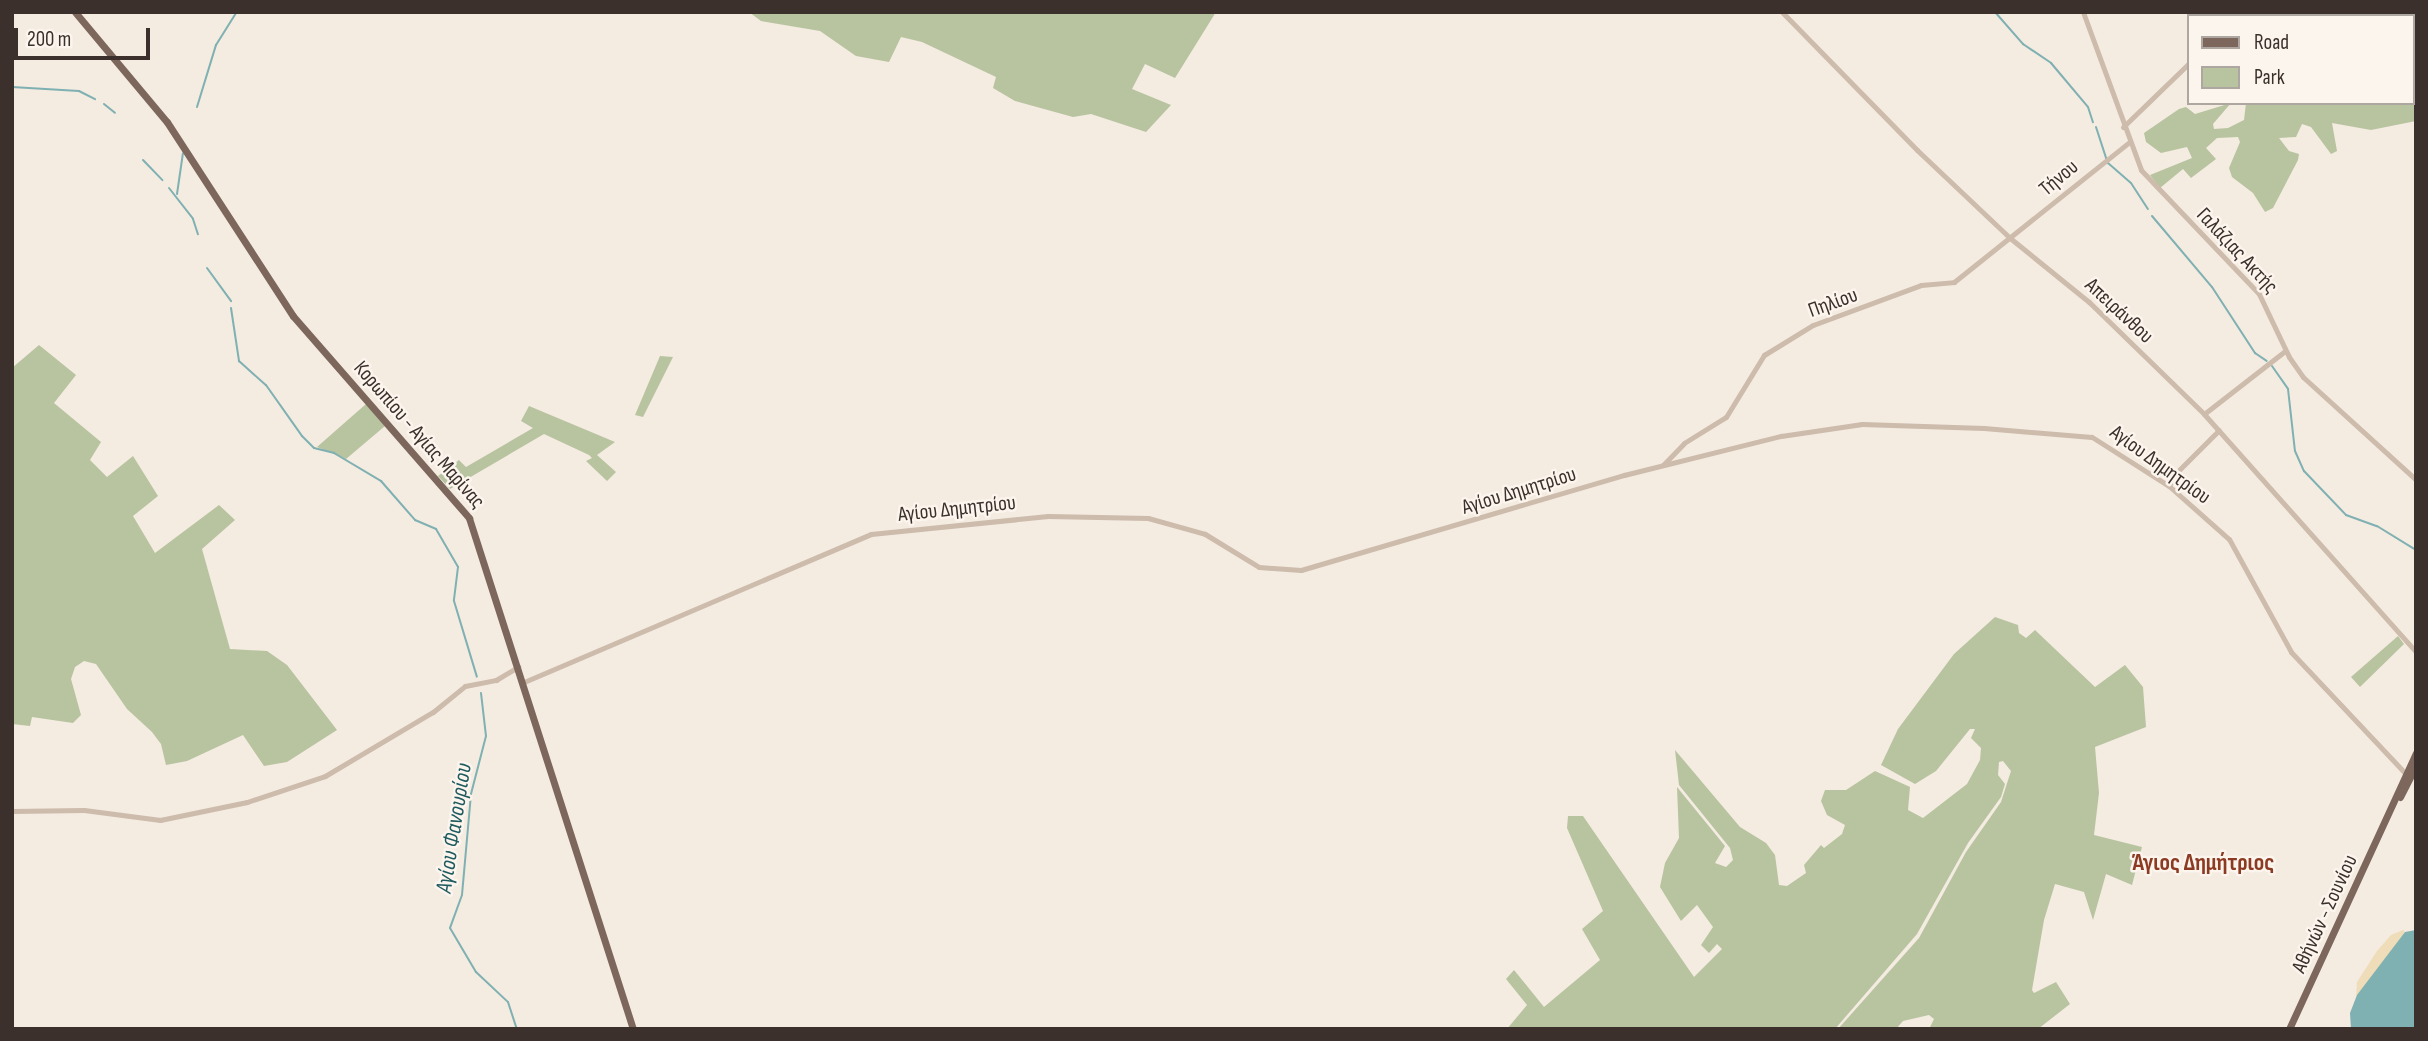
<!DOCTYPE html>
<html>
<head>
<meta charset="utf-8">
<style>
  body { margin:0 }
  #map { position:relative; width:2428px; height:1041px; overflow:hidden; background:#f4ebe1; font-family:"Sofia Sans Condensed",sans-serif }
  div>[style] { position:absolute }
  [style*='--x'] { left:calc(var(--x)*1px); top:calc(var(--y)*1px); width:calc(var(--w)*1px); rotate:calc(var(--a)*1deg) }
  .green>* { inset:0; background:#b8c4a0 }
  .sand>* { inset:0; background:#efdcb8 }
  .water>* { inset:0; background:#7fb0b2 }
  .stream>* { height:2px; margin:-1px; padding:0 1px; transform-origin:1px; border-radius:1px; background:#7fb0b2 }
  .minor>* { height:5px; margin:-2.5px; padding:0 2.5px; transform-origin:2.5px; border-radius:2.5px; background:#cdbbac }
  .major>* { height:7px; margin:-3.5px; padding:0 3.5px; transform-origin:3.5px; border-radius:3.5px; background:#7d675c }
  span { translate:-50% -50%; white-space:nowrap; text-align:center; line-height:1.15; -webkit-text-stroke:5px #fbf5ee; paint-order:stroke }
  .street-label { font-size:21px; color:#3b302b }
  .water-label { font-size:23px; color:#1f5a5e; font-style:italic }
  .quarter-label { font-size:24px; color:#8c3b22; font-weight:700 }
  .frame { position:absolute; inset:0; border:14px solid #3b302b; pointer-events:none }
  .legend { position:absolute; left:2187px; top:14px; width:228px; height:91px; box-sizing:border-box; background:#fbf5ee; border:2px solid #aea6a0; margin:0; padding:9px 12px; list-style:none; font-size:21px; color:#3b302b }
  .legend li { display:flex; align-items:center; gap:14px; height:35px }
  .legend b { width:35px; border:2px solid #aea6a0 }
  .scale { position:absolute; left:14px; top:28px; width:136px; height:32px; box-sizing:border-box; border:4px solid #3b302b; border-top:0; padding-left:9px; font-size:21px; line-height:24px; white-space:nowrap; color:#3b302b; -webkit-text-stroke:5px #fbf5ee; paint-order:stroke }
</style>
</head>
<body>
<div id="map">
  <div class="green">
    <i style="clip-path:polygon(749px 12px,1216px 12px,1175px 78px,1145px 64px,1132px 89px,1171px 105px,1146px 132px,1091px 114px,1073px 117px,1015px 101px,993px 88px,996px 77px,922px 42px,901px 37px,889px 62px,856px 56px,820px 31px,761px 21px)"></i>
    <i style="clip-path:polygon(2412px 71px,2416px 121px,2371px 130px,2332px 123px,2337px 151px,2331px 154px,2311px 127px,2302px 124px,2296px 137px,2279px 138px,2289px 151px,2299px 154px,2298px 160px,2273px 208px,2265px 212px,2253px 193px,2232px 177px,2229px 168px,2240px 142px,2238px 137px,2217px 138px,2206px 148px,2216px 159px,2191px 178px,2183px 169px,2160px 188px,2150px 175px,2192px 158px,2187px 147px,2161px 153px,2146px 142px,2144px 133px,2179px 109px,2186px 107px,2195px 114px,2231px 103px,2213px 124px,2214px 129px,2228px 128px,2244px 120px,2246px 103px,2412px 103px)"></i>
    <i style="clip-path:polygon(39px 345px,76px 375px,54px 403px,101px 442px,90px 460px,107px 477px,133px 456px,158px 496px,133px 516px,155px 553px,219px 505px,235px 520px,202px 549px,230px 649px,267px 651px,287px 665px,337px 730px,287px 762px,264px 766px,243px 735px,187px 761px,166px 765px,161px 744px,152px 732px,127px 709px,96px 664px,84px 661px,75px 667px,71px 679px,81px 715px,73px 723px,32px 717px,30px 726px,12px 724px,12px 368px)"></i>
    <i style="clip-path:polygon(660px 356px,673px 357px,643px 417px,635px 415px)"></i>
    <i style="clip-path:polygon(366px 404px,385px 426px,346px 459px,317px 447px)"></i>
    <i style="clip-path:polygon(529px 406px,615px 442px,597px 455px,616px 472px,607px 481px,586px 461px,592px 458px,589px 455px,544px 434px,450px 489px,438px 476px,459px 460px,466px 467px,533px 428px,521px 421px)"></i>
    <i style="clip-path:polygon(1995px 617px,2018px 625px,2019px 633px,2026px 638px,2035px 630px,2095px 687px,2125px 665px,2143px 687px,2146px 727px,2095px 747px,2099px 793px,2094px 835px,2142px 847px,2132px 885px,2106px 874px,2093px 920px,2084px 892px,2055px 884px,2044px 920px,2032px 990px,2034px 993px,2056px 982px,2070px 1004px,2038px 1029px,1929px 1029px,1934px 1019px,1929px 1015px,1903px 1021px,1896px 1029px,1838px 1029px,1919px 938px,1966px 852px,2001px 802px,2011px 771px,2003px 761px,1999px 762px,1998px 775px,2005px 784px,2001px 797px,1968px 843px,1917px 934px,1835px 1029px,1507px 1029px,1527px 1005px,1506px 979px,1514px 970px,1544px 1007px,1600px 960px,1582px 929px,1603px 911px,1567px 828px,1568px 816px,1583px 816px,1694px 977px,1722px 949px,1717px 944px,1709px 953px,1701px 945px,1713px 927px,1697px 905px,1681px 921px,1660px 887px,1665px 863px,1679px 838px,1677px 787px,1725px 846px,1715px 863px,1726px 867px,1733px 860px,1730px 848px,1679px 785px,1675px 750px,1740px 827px,1766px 843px,1775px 855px,1779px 885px,1787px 886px,1806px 873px,1804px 865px,1821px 845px,1824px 848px,1842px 834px,1845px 825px,1827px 815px,1821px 801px,1825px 790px,1846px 790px,1875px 771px,1910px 787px,1908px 810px,1923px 818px,1967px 784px,1980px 760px,1981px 748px,1971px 738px,1975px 729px,1970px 729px,1936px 771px,1915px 784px,1881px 765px,1898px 729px,1954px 654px)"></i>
    <i style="clip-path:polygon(2398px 636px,2404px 644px,2360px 687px,2351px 677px)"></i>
  </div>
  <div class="sand">
    <i style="clip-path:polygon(2403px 930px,2405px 932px,2356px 999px,2357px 982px,2377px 951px,2391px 935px)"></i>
  </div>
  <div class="water">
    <i style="clip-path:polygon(2416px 930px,2416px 1029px,2351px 1029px,2350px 1013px,2357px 995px,2405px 932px)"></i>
  </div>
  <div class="stream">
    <i style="--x:1968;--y:12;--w:6;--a:0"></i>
    <i style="--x:1995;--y:12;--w:43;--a:48.8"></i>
    <i style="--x:2023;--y:44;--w:34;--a:34"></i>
    <i style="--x:2051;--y:63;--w:57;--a:49.9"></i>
    <i style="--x:2088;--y:107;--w:16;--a:72"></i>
    <i style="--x:12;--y:87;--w:67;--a:3.4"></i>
    <i style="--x:79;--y:91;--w:18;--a:27"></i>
    <i style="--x:104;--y:104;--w:14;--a:39"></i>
    <i style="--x:197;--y:107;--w:65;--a:-73"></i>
    <i style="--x:216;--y:45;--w:39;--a:-58"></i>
    <i style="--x:2096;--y:127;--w:38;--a:72"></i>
    <i style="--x:2108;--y:163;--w:30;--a:41"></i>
    <i style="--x:2131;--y:183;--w:31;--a:57"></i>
    <i style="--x:143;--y:160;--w:28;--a:46"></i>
    <i style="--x:169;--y:188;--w:39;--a:52"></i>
    <i style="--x:193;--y:219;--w:16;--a:72"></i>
    <i style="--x:177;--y:194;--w:41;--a:-81.7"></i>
    <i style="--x:2152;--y:216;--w:93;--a:49.8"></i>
    <i style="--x:2212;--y:287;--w:79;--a:56.9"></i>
    <i style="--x:2255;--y:353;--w:14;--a:34"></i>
    <i style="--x:207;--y:268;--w:41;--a:54"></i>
    <i style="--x:231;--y:308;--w:54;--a:81.4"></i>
    <i style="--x:239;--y:361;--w:36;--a:42"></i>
    <i style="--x:266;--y:385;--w:62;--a:54.8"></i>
    <i style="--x:302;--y:436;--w:17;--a:45"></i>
    <i style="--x:314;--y:448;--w:21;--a:14"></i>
    <i style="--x:334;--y:453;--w:55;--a:30.8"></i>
    <i style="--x:381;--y:481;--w:52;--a:48.9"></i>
    <i style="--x:415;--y:520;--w:23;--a:23"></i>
    <i style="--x:436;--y:529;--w:44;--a:59.9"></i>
    <i style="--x:458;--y:567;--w:34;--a:97"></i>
    <i style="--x:454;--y:601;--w:79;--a:73.2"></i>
    <i style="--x:2272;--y:366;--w:28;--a:55"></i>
    <i style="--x:2288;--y:389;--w:62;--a:83.6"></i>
    <i style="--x:2295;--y:451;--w:22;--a:66"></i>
    <i style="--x:2304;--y:471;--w:61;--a:46.3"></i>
    <i style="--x:2346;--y:515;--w:33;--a:20"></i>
    <i style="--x:2377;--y:526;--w:46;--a:31.6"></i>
    <i style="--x:481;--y:693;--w:43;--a:83.4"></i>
    <i style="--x:486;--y:736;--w:60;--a:104.5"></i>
    <i style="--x:471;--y:794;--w:101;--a:95.1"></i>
    <i style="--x:462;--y:895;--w:35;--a:110"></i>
    <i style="--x:450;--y:928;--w:51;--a:59.4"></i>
    <i style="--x:476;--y:972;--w:44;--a:43.2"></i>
    <i style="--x:508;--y:1002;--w:28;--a:72"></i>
  </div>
  <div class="minor">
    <i style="--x:1782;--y:12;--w:193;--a:45.6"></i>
    <i style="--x:1917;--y:150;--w:128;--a:43.4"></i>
    <i style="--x:2010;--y:238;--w:102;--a:39"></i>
    <i style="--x:2089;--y:302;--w:161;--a:44.2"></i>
    <i style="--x:2204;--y:414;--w:319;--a:48.3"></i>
    <i style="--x:2083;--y:12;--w:168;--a:69.8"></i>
    <i style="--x:2141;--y:170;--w:171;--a:46.4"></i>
    <i style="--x:2259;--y:294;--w:70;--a:64.5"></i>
    <i style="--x:2289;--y:357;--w:24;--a:55"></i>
    <i style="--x:2303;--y:377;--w:153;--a:42.3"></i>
    <i style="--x:2273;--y:16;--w:7;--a:-34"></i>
    <i style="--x:2123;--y:127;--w:91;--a:-44.1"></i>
    <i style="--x:2204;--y:414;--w:103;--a:-37.9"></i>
    <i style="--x:1663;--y:465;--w:30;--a:-46"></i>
    <i style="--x:1684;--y:443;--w:49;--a:-31.8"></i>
    <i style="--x:1726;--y:417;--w:73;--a:-58.5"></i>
    <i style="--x:1764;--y:355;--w:57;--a:-31.5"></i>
    <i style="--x:1813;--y:325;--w:115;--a:-20.3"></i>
    <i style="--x:1921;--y:285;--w:33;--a:-5"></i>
    <i style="--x:1954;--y:282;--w:223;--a:-38.6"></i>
    <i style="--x:2169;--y:486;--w:13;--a:-63"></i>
    <i style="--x:2175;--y:474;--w:62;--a:-45"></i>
    <i style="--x:524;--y:682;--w:377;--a:-23.1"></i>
    <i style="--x:871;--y:534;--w:178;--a:-5.8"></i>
    <i style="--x:1048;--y:516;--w:100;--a:1.1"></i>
    <i style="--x:1148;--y:518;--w:59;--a:15.7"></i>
    <i style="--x:1205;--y:534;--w:63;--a:31.4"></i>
    <i style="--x:1259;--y:567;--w:42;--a:4.1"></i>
    <i style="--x:1301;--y:570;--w:337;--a:-16.4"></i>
    <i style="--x:1624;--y:475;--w:162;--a:-14"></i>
    <i style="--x:1781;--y:436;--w:82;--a:-8.4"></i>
    <i style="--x:1862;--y:424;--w:122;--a:1.9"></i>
    <i style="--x:1984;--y:428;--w:108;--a:4.8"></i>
    <i style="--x:2092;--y:437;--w:91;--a:32.5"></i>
    <i style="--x:2169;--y:486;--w:80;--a:41.5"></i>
    <i style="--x:2229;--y:539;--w:129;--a:61.2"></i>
    <i style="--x:2291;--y:652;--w:172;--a:46.7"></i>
    <i style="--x:12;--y:811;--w:72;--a:-0.8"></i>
    <i style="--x:84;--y:810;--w:77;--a:7.5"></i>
    <i style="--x:160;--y:820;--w:89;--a:-11.7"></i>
    <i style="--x:247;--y:802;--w:82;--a:-18.4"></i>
    <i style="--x:325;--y:776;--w:126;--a:-30.7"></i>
    <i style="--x:433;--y:712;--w:41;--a:-39.1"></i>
    <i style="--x:465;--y:686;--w:32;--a:-11"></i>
    <i style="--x:496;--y:680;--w:26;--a:-31"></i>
  </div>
  <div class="major">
    <i style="--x:75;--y:12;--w:143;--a:50.1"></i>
    <i style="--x:167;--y:122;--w:231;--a:57"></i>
    <i style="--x:293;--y:316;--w:268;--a:48.9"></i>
    <i style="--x:469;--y:518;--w:537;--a:72.21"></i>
    <i style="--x:2400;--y:797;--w:35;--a:-63"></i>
    <i style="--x:2289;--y:1029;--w:304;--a:-65.3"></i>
  </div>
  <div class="street-label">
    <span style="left:2059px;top:178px;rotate:-40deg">Τήνου</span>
    <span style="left:2237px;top:251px;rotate:47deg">Γαλάζιας Ακτής</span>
    <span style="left:1833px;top:303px;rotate:-20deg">Πηλίου</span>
    <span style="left:2119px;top:311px;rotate:43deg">Απειράνθου</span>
    <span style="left:419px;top:435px;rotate:49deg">Κορωπίου - Αγίας Μαρίνας</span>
    <span style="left:2160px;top:465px;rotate:36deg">Αγίου Δημητρίου</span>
    <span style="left:1519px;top:491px;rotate:-17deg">Αγίου Δημητρίου</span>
    <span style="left:957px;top:509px;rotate:-6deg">Αγίου Δημητρίου</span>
    <span style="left:2325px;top:914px;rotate:-65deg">Αθήνών - Σουνίου</span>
  </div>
  <div class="water-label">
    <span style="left:454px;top:828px;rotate:-81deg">Αγίου Φανουρίου</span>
  </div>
  <div class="quarter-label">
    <span style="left:2203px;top:863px">Άγιος Δημήτριος</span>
  </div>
  <div class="frame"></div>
  <ul class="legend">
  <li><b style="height:9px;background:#7d675c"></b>Road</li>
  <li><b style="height:19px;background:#b8c4a0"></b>Park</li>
  </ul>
  <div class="scale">200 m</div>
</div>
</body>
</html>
